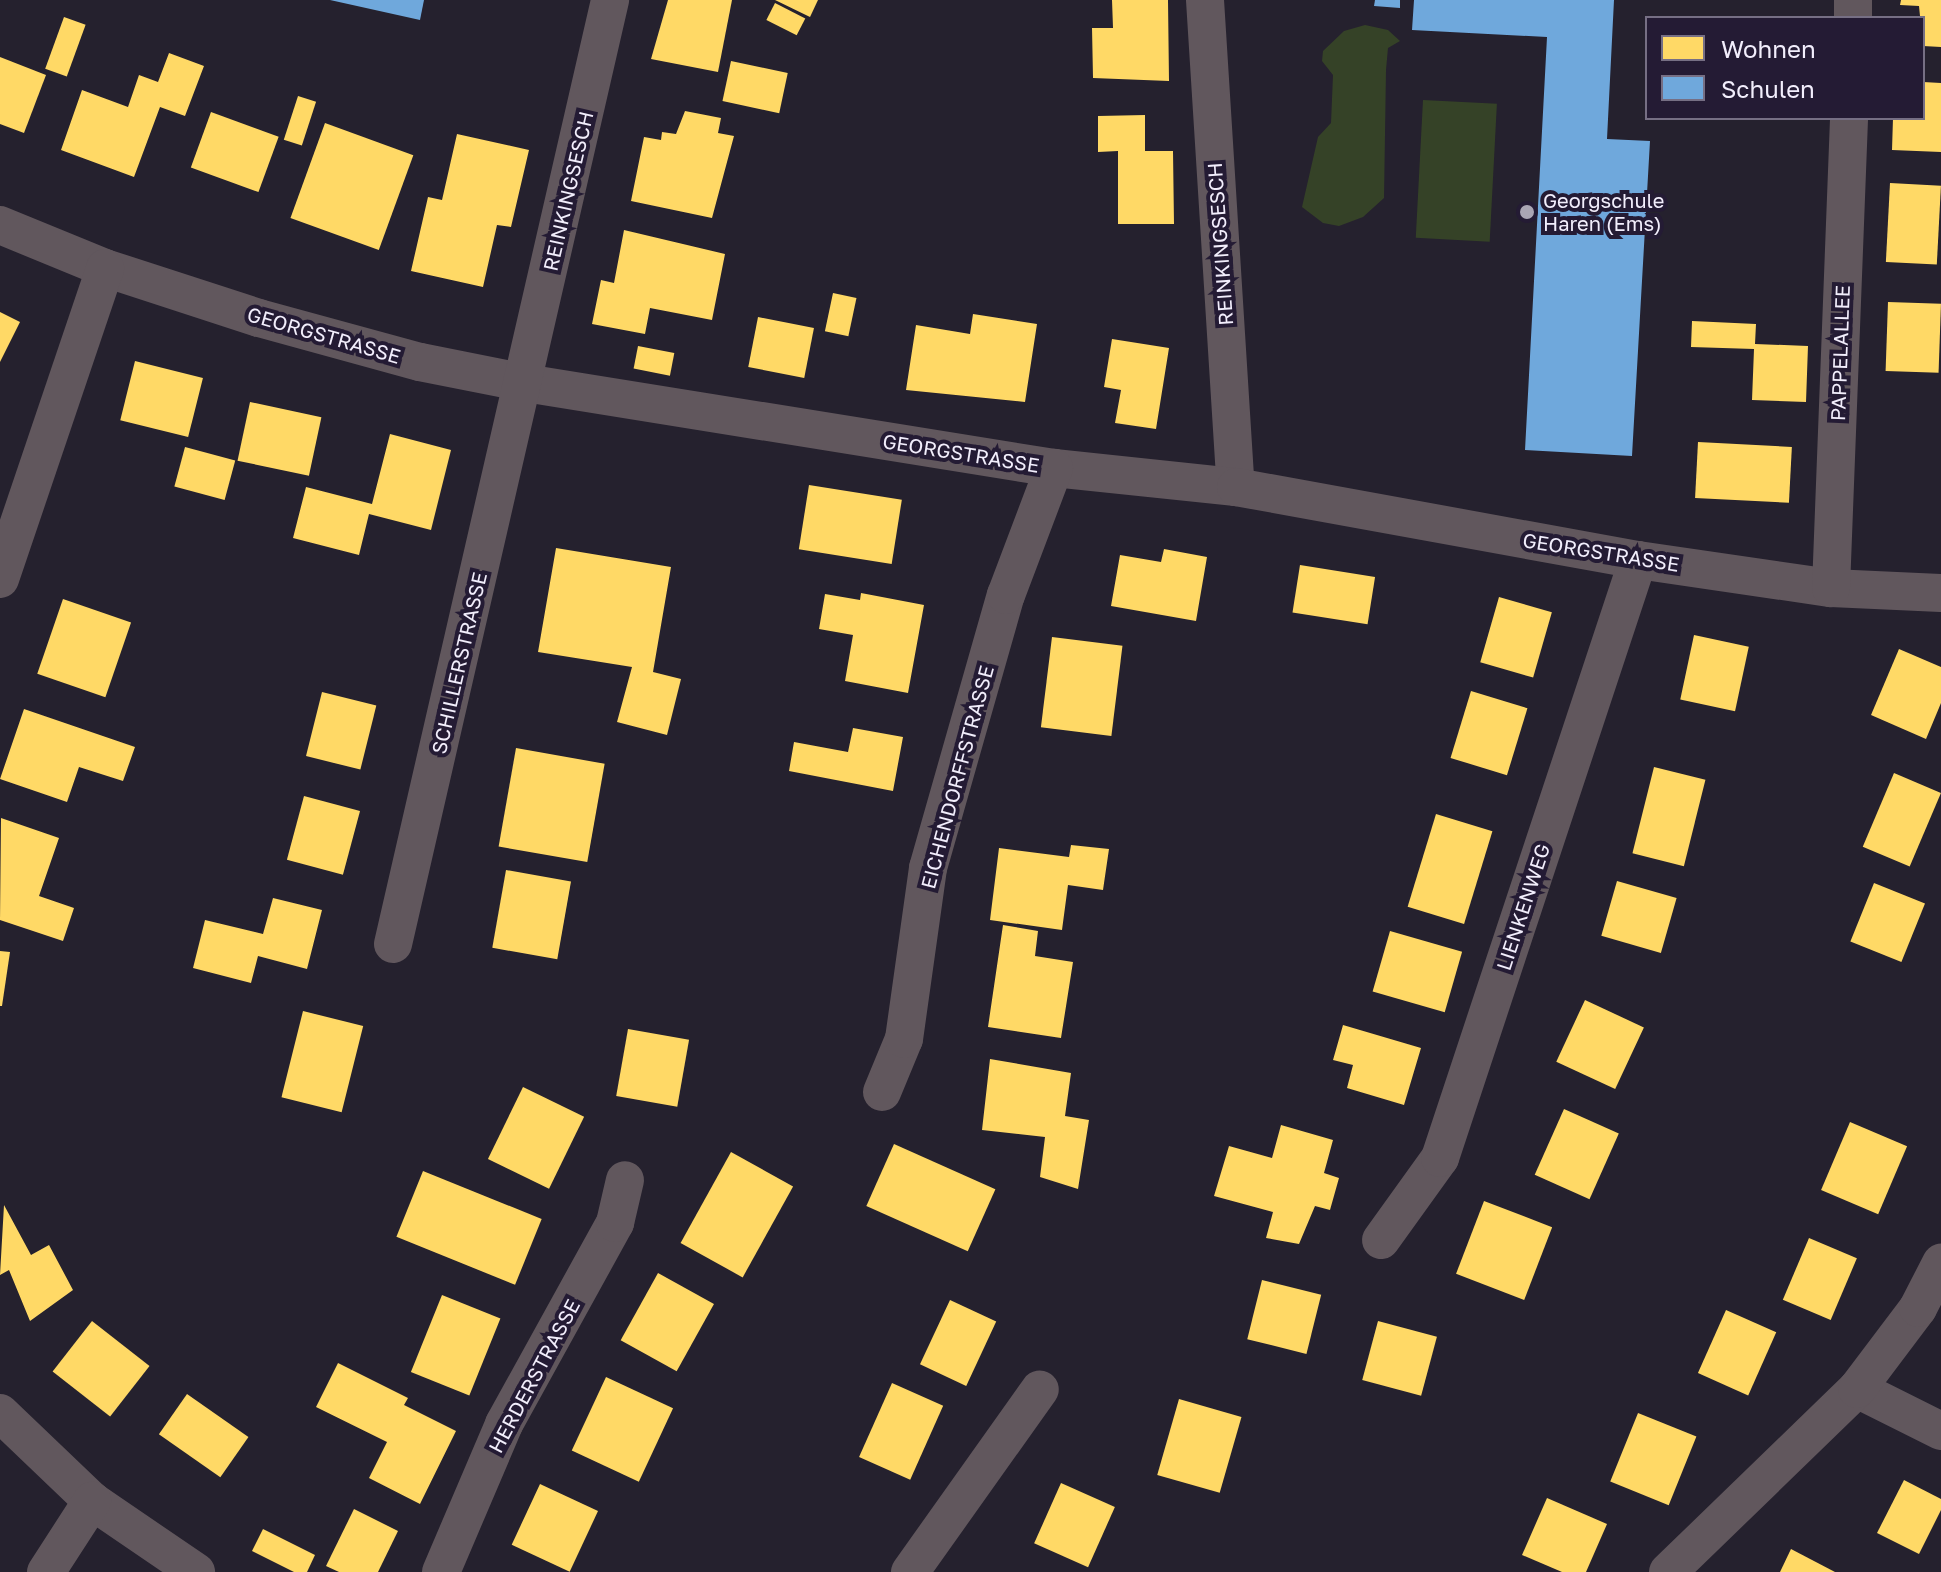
<!DOCTYPE html>
<html>
<head>
<meta charset="utf-8">
<style>
  body { margin:0 }
  #map { position:relative; width:1941px; height:1572px; overflow:hidden; background:#25212e; font-family:"Golos Text",sans-serif }
  div>[style] { position:absolute }
  [style*='--x'] { left:calc(var(--x)*1px); top:calc(var(--y)*1px); width:calc(var(--w)*1px); rotate:calc(var(--a)*1deg) }
  .green>* { inset:0; background:#354227; transform-origin:0 0 }
  .homes>* { inset:0; background:#ffd966; transform-origin:0 0 }
  .schools>* { inset:0; background:#6fa8dc }
  .minor>* { height:38px; margin:-19px; padding:0 19px; transform-origin:19px; border-radius:19px; background:#61575d }
  .dots>* { width:22px; height:22px; translate:-50% -50%; box-sizing:border-box; border:4px solid #241b34; border-radius:50% }
  span { translate:-50% -50%; white-space:nowrap; text-align:center; line-height:1.15; -webkit-text-stroke:8px #241b34; paint-order:stroke }
  .street-label { font-size:20px; color:#f2eefc }
  .poi-label { font-size:20px; color:#f2eefc }
  .left { translate:0 -50%; text-align:left }
  .legend { position:absolute; left:1645px; top:16px; width:280px; height:104px; box-sizing:border-box; background:#241b34; border:2px solid #766f84; margin:0; padding:10px 14px; list-style:none; font-size:24px; color:#f2eefc }
  .legend li { display:flex; align-items:center; gap:16px; height:40px }
  .legend b { width:40px; border:2px solid #766f84 }
</style>
</head>
<body>
<div id="map">
  <div class="green">
    <i style="clip-path:polygon(1365px 25px,1388px 30px,1400px 41px,1388px 48px,1386px 70px,1384px 198px,1363px 217px,1339px 226px,1323px 223px,1302px 207px,1318px 137px,1331px 123px,1333px 75px,1322px 61px,1323px 51px,1344px 31px)"></i>
    <i style="left:1423px;top:100px;width:74px;height:138px;rotate:3deg"></i>
  </div>
  <div class="homes">
    <i style="clip-path:polygon(668px 0,732px 0,718px 72px,651px 59px)"></i>
    <i style="clip-path:polygon(775px 0,818px 0,810px 17px)"></i>
    <i style="clip-path:polygon(1112px 0,1168px 0,1169px 81px,1093px 78px,1092px 28px,1113px 28px)"></i>
    <i style="clip-path:polygon(1901px 0,1941px 0,1941px 47px,1923px 46px,1919px 6px,1900px 5px)"></i>
    <i style="left:775px;top:3px;width:34px;height:19px;rotate:27deg"></i>
    <i style="left:64px;top:17px;width:23px;height:55px;rotate:20deg"></i>
    <i style="clip-path:polygon(169px 53px,204px 66px,185px 116px,160px 107px,134px 177px,61px 150px,82px 90px,128px 107px,139px 75px,158px 82px)"></i>
    <i style="clip-path:polygon(0 57px,46px 75px,24px 133px,0 124px)"></i>
    <i style="left:731px;top:61px;width:58px;height:41px;rotate:12deg"></i>
    <i style="clip-path:polygon(1923px 82px,1941px 83px,1941px 152px,1892px 150px,1893px 118px,1923px 118px)"></i>
    <i style="left:298px;top:96px;width:19px;height:46px;rotate:18deg"></i>
    <i style="clip-path:polygon(685px 111px,721px 118px,718px 133px,734px 136px,712px 218px,631px 201px,644px 137px,661px 140px,662px 132px,676px 134px)"></i>
    <i style="left:211px;top:112px;width:72px;height:59px;rotate:20deg"></i>
    <i style="clip-path:polygon(1145px 115px,1145px 151px,1173px 151px,1174px 224px,1118px 224px,1118px 151px,1098px 152px,1098px 116px)"></i>
    <i style="left:325px;top:123px;width:94px;height:101px;rotate:20deg"></i>
    <i style="clip-path:polygon(457px 134px,529px 150px,511px 227px,497px 225px,483px 287px,411px 271px,428px 197px,442px 200px)"></i>
    <i style="left:1890px;top:183px;width:51px;height:79px;rotate:3deg"></i>
    <i style="clip-path:polygon(624px 230px,725px 254px,712px 320px,650px 308px,645px 334px,592px 324px,601px 280px,614px 283px)"></i>
    <i style="left:833px;top:293px;width:24px;height:39px;rotate:12deg"></i>
    <i style="left:1888px;top:302px;width:53px;height:69px;rotate:2deg"></i>
    <i style="clip-path:polygon(0 312px,20px 322px,0 362px)"></i>
    <i style="clip-path:polygon(973px 314px,1037px 324px,1025px 402px,906px 390px,916px 325px,970px 334px)"></i>
    <i style="left:758px;top:317px;width:57px;height:51px;rotate:11deg"></i>
    <i style="clip-path:polygon(1692px 321px,1756px 324px,1755px 344px,1808px 346px,1806px 402px,1752px 400px,1754px 349px,1691px 347px)"></i>
    <i style="clip-path:polygon(1112px 339px,1169px 348px,1156px 429px,1115px 423px,1121px 390px,1104px 387px)"></i>
    <i style="left:638px;top:346px;width:37px;height:23px;rotate:11deg"></i>
    <i style="left:135px;top:361px;width:70px;height:61px;rotate:14deg"></i>
    <i style="left:250px;top:402px;width:73px;height:60px;rotate:12deg"></i>
    <i style="clip-path:polygon(390px 434px,451px 450px,431px 530px,369px 514px,359px 555px,293px 538px,306px 487px,372px 504px)"></i>
    <i style="left:1698px;top:442px;width:94px;height:56px;rotate:3deg"></i>
    <i style="left:185px;top:447px;width:52px;height:41px;rotate:15deg"></i>
    <i style="left:809px;top:485px;width:94px;height:65px;rotate:9deg"></i>
    <i style="clip-path:polygon(556px 548px,671px 567px,653px 672px,681px 679px,667px 735px,617px 722px,632px 667px,538px 652px)"></i>
    <i style="clip-path:polygon(1164px 549px,1207px 557px,1196px 621px,1111px 606px,1120px 555px,1161px 562px)"></i>
    <i style="left:1300px;top:565px;width:76px;height:48px;rotate:9deg"></i>
    <i style="clip-path:polygon(861px 593px,924px 605px,908px 693px,845px 681px,853px 635px,819px 629px,825px 594px,860px 600px)"></i>
    <i style="left:1499px;top:597px;width:55px;height:68px;rotate:16deg"></i>
    <i style="left:63px;top:599px;width:72px;height:79px;rotate:19deg"></i>
    <i style="left:1694px;top:635px;width:56px;height:66px;rotate:12deg"></i>
    <i style="left:1052px;top:637px;width:71px;height:91px;rotate:7deg"></i>
    <i style="clip-path:polygon(1899px 649px,1941px 667px,1941px 703px,1926px 739px,1871px 715px)"></i>
    <i style="left:1471px;top:691px;width:59px;height:70px;rotate:17deg"></i>
    <i style="left:322px;top:692px;width:56px;height:66px;rotate:14deg"></i>
    <i style="clip-path:polygon(24px 709px,135px 747px,123px 781px,79px 767px,67px 802px,0 779px)"></i>
    <i style="clip-path:polygon(853px 728px,903px 737px,893px 791px,789px 771px,794px 742px,848px 752px)"></i>
    <i style="left:516px;top:748px;width:90px;height:100px;rotate:10deg"></i>
    <i style="left:1654px;top:767px;width:53px;height:89px;rotate:14deg"></i>
    <i style="left:1894px;top:773px;width:51px;height:80px;rotate:23deg"></i>
    <i style="left:304px;top:796px;width:58px;height:66px;rotate:15deg"></i>
    <i style="left:1436px;top:814px;width:59px;height:97px;rotate:17deg"></i>
    <i style="clip-path:polygon(1px 818px,59px 838px,39px 896px,74px 908px,63px 941px,0 920px)"></i>
    <i style="clip-path:polygon(1071px 845px,1109px 849px,1103px 890px,1068px 885px,1062px 930px,990px 920px,999px 848px,1069px 857px)"></i>
    <i style="left:506px;top:870px;width:66px;height:79px;rotate:10deg"></i>
    <i style="left:1617px;top:881px;width:62px;height:57px;rotate:16deg"></i>
    <i style="left:1874px;top:883px;width:55px;height:63px;rotate:22deg"></i>
    <i style="clip-path:polygon(273px 898px,322px 910px,307px 969px,258px 956px,251px 983px,193px 968px,205px 920px,263px 934px)"></i>
    <i style="clip-path:polygon(1003px 925px,1038px 931px,1035px 956px,1073px 962px,1061px 1038px,988px 1027px)"></i>
    <i style="left:1390px;top:931px;width:75px;height:63px;rotate:16deg"></i>
    <i style="clip-path:polygon(0 951px,10px 952px,2px 1006px,0 1006px)"></i>
    <i style="left:1585px;top:1000px;width:65px;height:68px;rotate:25deg"></i>
    <i style="left:303px;top:1011px;width:62px;height:89px;rotate:14deg"></i>
    <i style="clip-path:polygon(1343px 1025px,1421px 1048px,1404px 1105px,1347px 1088px,1353px 1065px,1333px 1060px)"></i>
    <i style="left:628px;top:1029px;width:62px;height:68px;rotate:10deg"></i>
    <i style="clip-path:polygon(990px 1059px,1071px 1073px,1065px 1116px,1089px 1120px,1078px 1189px,1040px 1177px,1045px 1137px,982px 1130px)"></i>
    <i style="left:523px;top:1087px;width:68px;height:80px;rotate:26deg"></i>
    <i style="left:1564px;top:1109px;width:60px;height:72px;rotate:24deg"></i>
    <i style="left:1850px;top:1122px;width:62px;height:74px;rotate:23deg"></i>
    <i style="clip-path:polygon(1281px 1125px,1333px 1140px,1324px 1173px,1339px 1178px,1330px 1210px,1315px 1206px,1299px 1244px,1266px 1238px,1273px 1212px,1214px 1196px,1229px 1146px,1272px 1158px)"></i>
    <i style="left:894px;top:1144px;width:111px;height:68px;rotate:24deg"></i>
    <i style="left:731px;top:1152px;width:71px;height:104px;rotate:29deg"></i>
    <i style="left:423px;top:1171px;width:128px;height:71px;rotate:22deg"></i>
    <i style="left:1484px;top:1201px;width:73px;height:78px;rotate:21deg"></i>
    <i style="clip-path:polygon(4px 1205px,31px 1255px,49px 1245px,73px 1290px,30px 1321px,9px 1270px,0 1275px)"></i>
    <i style="left:1809px;top:1238px;width:52px;height:67px;rotate:23deg"></i>
    <i style="left:658px;top:1273px;width:64px;height:77px;rotate:29deg"></i>
    <i style="left:1262px;top:1280px;width:61px;height:61px;rotate:14deg"></i>
    <i style="left:442px;top:1295px;width:63px;height:83px;rotate:22deg"></i>
    <i style="left:950px;top:1300px;width:51px;height:71px;rotate:25deg"></i>
    <i style="left:1726px;top:1310px;width:55px;height:69px;rotate:24deg"></i>
    <i style="left:92px;top:1321px;width:73px;height:64px;rotate:38deg"></i>
    <i style="left:1378px;top:1321px;width:61px;height:61px;rotate:15deg"></i>
    <i style="clip-path:polygon(338px 1363px,408px 1398px,404px 1405px,456px 1431px,420px 1504px,369px 1478px,387px 1442px,316px 1407px)"></i>
    <i style="left:606px;top:1377px;width:74px;height:81px;rotate:25deg"></i>
    <i style="left:892px;top:1383px;width:56px;height:81px;rotate:24deg"></i>
    <i style="left:187px;top:1394px;width:75px;height:49px;rotate:35deg"></i>
    <i style="left:1179px;top:1399px;width:65px;height:79px;rotate:16deg"></i>
    <i style="left:1638px;top:1413px;width:63px;height:74px;rotate:22deg"></i>
    <i style="clip-path:polygon(1904px 1480px,1941px 1499px,1941px 1510px,1919px 1554px,1877px 1533px)"></i>
    <i style="left:1061px;top:1483px;width:59px;height:66px;rotate:24deg"></i>
    <i style="left:540px;top:1484px;width:64px;height:67px;rotate:25deg"></i>
    <i style="clip-path:polygon(1547px 1498px,1607px 1524px,1586px 1572px,1562px 1572px,1522px 1555px)"></i>
    <i style="clip-path:polygon(354px 1509px,398px 1531px,378px 1572px,339px 1572px,326px 1566px)"></i>
    <i style="clip-path:polygon(263px 1529px,315px 1555px,307px 1572px,294px 1572px,252px 1551px)"></i>
    <i style="clip-path:polygon(1791px 1549px,1835px 1572px,1780px 1572px)"></i>
  </div>
  <div class="schools">
    <i style="clip-path:polygon(330px 0,424px 0,420px 20px)"></i>
    <i style="clip-path:polygon(1375px 0,1400px 0,1400px 8px,1374px 6px)"></i>
    <i style="clip-path:polygon(1414px 0,1614px 0,1607px 139px,1650px 141px,1632px 456px,1525px 450px,1547px 37px,1412px 30px)"></i>
  </div>
  <div class="minor">
    <i style="--x:1205;--y:0;--w:488;--a:86.4"></i>
    <i style="--x:1853;--y:18;--w:18;--a:-90"></i>
    <i style="--x:0;--y:225;--w:113;--a:22.3"></i>
    <i style="--x:105;--y:268;--w:162;--a:18"></i>
    <i style="--x:259;--y:318;--w:167;--a:15.3"></i>
    <i style="--x:420;--y:362;--w:107;--a:11.3"></i>
    <i style="--x:525;--y:383;--w:536;--a:9.13"></i>
    <i style="--x:1054;--y:468;--w:183;--a:6"></i>
    <i style="--x:1236;--y:487;--w:409;--a:10.3"></i>
    <i style="--x:1638;--y:560;--w:195;--a:8.3"></i>
    <i style="--x:1831;--y:588;--w:110;--a:2.6"></i>
    <i style="--x:0;--y:579;--w:328;--a:-71.3"></i>
    <i style="--x:1831;--y:588;--w:470;--a:-87.8"></i>
    <i style="--x:393;--y:944;--w:969;--a:-77.05"></i>
    <i style="--x:882;--y:1092;--w:57;--a:-67.5"></i>
    <i style="--x:904;--y:1039;--w:173;--a:-82"></i>
    <i style="--x:928;--y:868;--w:284;--a:-74.1"></i>
    <i style="--x:1006;--y:595;--w:136;--a:-69.3"></i>
    <i style="--x:1381;--y:1240;--w:101;--a:-54.3"></i>
    <i style="--x:1440;--y:1158;--w:630;--a:-71.68"></i>
    <i style="--x:1857;--y:1389;--w:94;--a:26.6"></i>
    <i style="--x:0;--y:1413;--w:127;--a:43.7"></i>
    <i style="--x:92;--y:1501;--w:126;--a:34.3"></i>
    <i style="--x:46;--y:1572;--w:85;--a:-57.1"></i>
    <i style="--x:441;--y:1572;--w:161;--a:-66.9"></i>
    <i style="--x:504;--y:1424;--w:230;--a:-61.1"></i>
    <i style="--x:615;--y:1223;--w:44;--a:-76.9"></i>
    <i style="--x:910;--y:1572;--w:224;--a:-54.6"></i>
    <i style="--x:1668;--y:1572;--w:263;--a:-44.1"></i>
    <i style="--x:1857;--y:1389;--w:101;--a:-53"></i>
    <i style="--x:1918;--y:1308;--w:51;--a:-62.9"></i>
  </div>
  <div class="dots">
    <i style="left:1527px;top:212px;background:#aaa6b4"></i>
  </div>
  <div class="street-label">
    <span style="left:568px;top:191px;rotate:-77deg">REINKINGSESCH</span>
    <span style="left:1220px;top:244px;rotate:-94deg">REINKINGSESCH</span>
    <span style="left:324px;top:335px;rotate:16deg">GEORGSTRASSE</span>
    <span style="left:1840px;top:353px;rotate:-88deg">PAPPELALLEE</span>
    <span style="left:961px;top:453px;rotate:9deg">GEORGSTRASSE</span>
    <span style="left:1601px;top:552px;rotate:9deg">GEORGSTRASSE</span>
    <span style="left:459px;top:663px;rotate:-77deg">SCHILLERSTRASSE</span>
    <span style="left:957px;top:777px;rotate:-75deg">EICHENDORFFSTRASSE</span>
    <span style="left:1523px;top:907px;rotate:-72deg">LIENKENWEG</span>
    <span style="left:534px;top:1376px;rotate:-62deg">HERDERSTRASSE</span>
  </div>
  <div class="poi-label">
    <span class="left" style="left:1543px;top:212px">Georgschule<br>Haren (Ems)</span>
  </div>
  <ul class="legend">
  <li><b style="height:22px;background:#ffd966"></b>Wohnen</li>
  <li><b style="height:22px;background:#6fa8dc"></b>Schulen</li>
  </ul>
</div>
</body>
</html>
